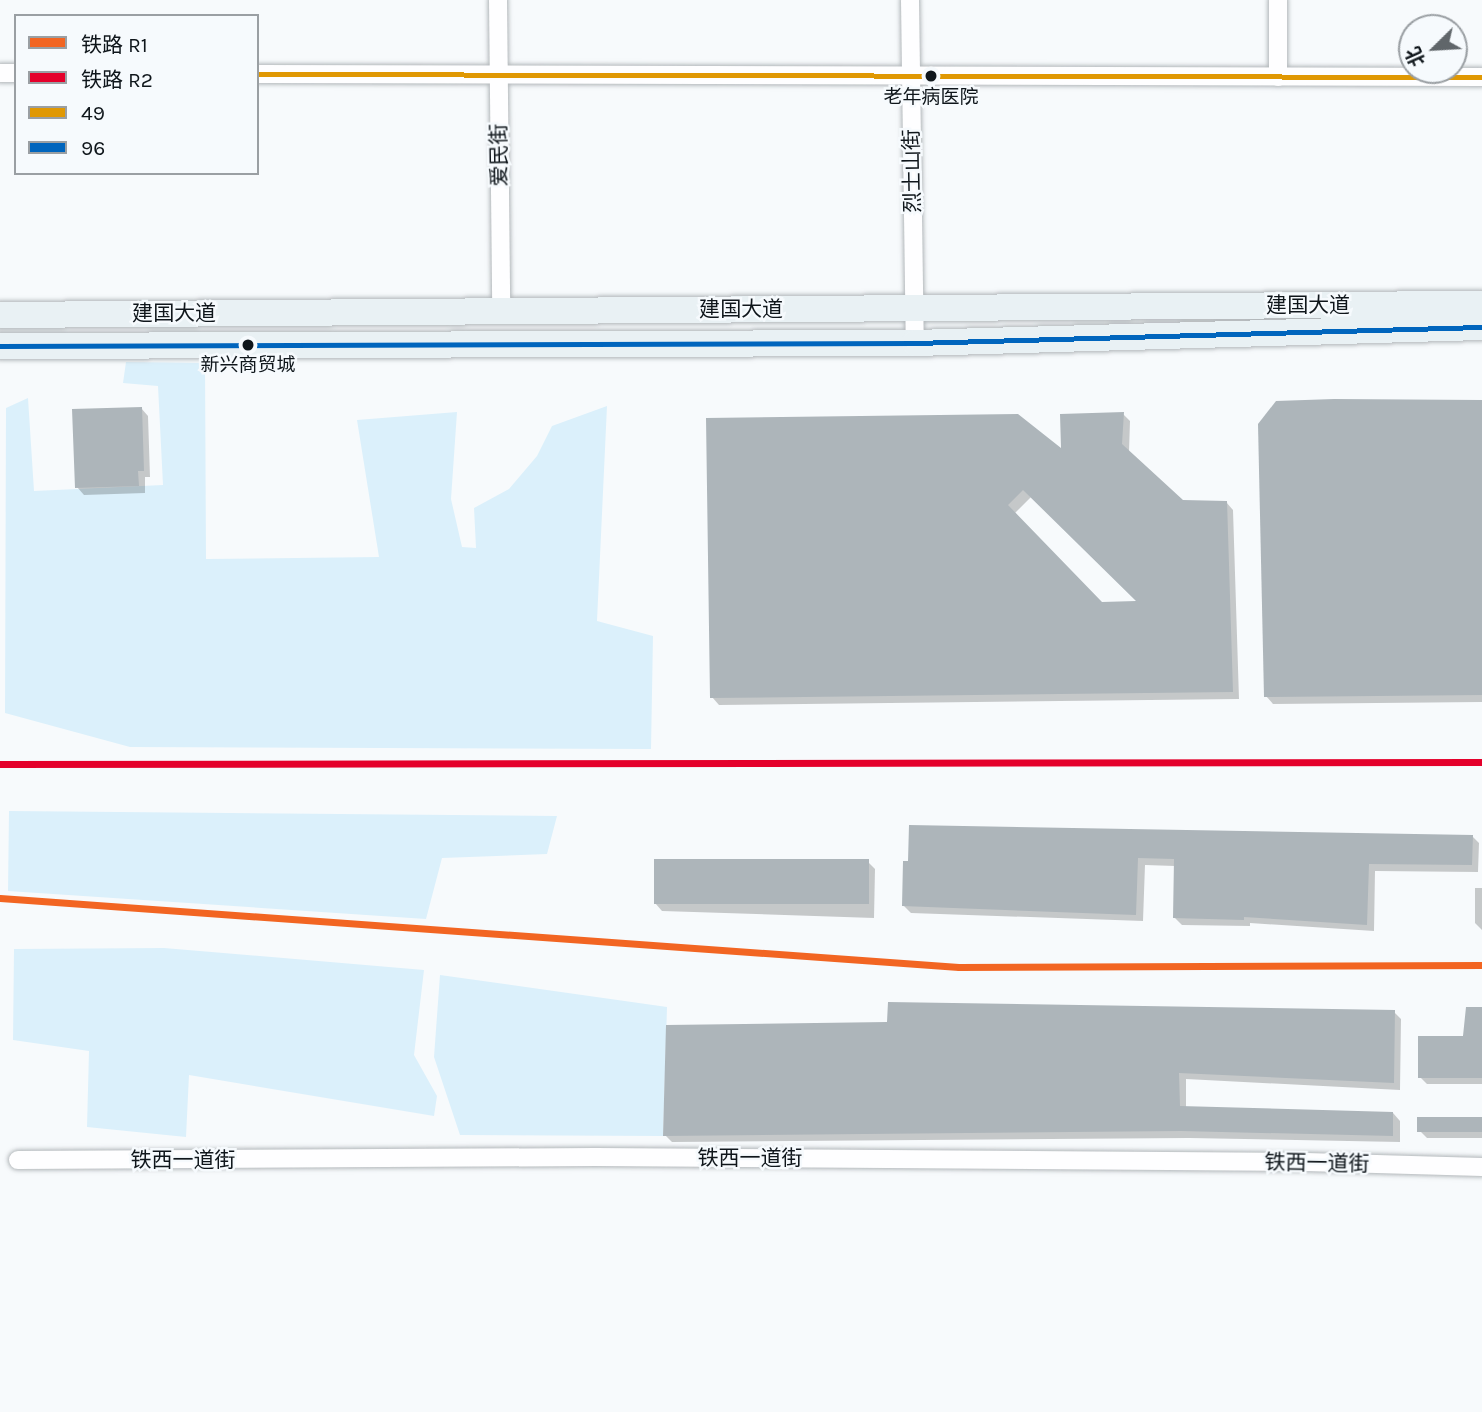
<!DOCTYPE html>
<html>
<head>
<meta charset="utf-8">
<style>
  body { margin:0 }
  #map { position:relative; width:1482px; height:1412px; overflow:hidden; background:#f7fafc; font-family:Karla,"Noto Sans SC",sans-serif }
  div>[style] { position:absolute }
  [style*='--x'] { left:calc(var(--x)*1px); top:calc(var(--y)*1px); width:calc(var(--w)*1px); rotate:calc(var(--a)*1deg) }
  .green>* { inset:0; background:#dbf0fb }
  .shadow>* { inset:0; background:#0003 }
  .building>* { inset:0; background:#adb5ba; transform-origin:0 0 }
  .roads { filter:drop-shadow(0 0 2px #b3b8bb) drop-shadow(0 0 2px #b3b8bb) }
  .minor>* { height:18px; margin:-9px; padding:0 9px; transform-origin:9px; border-radius:9px; background:#fefeff }
  .highway>* { height:26px; margin:-13px; padding:0 13px; transform-origin:13px; border-radius:13px; background:#e9f1f4 }
  .bus-1>* { height:5px; margin:-2.5px; padding:0 2.5px; transform-origin:2.5px; border-radius:2.5px; background:#e09803 }
  .bus-2>* { height:5px; margin:-2.5px; padding:0 2.5px; transform-origin:2.5px; border-radius:2.5px; background:#0065bd }
  .rail-1>* { height:7px; margin:-3.5px; padding:0 3.5px; transform-origin:3.5px; border-radius:3.5px; background:#f26522 }
  .rail-2>* { height:7px; margin:-3.5px; padding:0 3.5px; transform-origin:3.5px; border-radius:3.5px; background:#e4002b }
  .dots>* { width:19px; height:19px; translate:-50% -50%; box-sizing:border-box; border:4px solid #f6fafd; border-radius:50% }
  span { translate:-50% -50%; white-space:nowrap; text-align:center; line-height:1.15; -webkit-text-stroke:5px #f6fafd; paint-order:stroke }
  .bus-label { font-size:19px; color:#0f161b }
  .street-label { font-size:21px; color:#0f161b }
  .legend { position:absolute; left:14px; top:14px; width:245px; height:161px; box-sizing:border-box; background:#f6fafd; border:2px solid #9a9fa3; margin:0; padding:9px 12px; list-style:none; font-size:21px; color:#0f161b }
  .legend li { display:flex; align-items:center; gap:14px; height:35px }
  .legend b { width:35px; border:2px solid #9a9fa3 }
  .north { position:absolute; left:1398px; top:14px; width:70px; height:70px; box-sizing:border-box; background:#f6fafd; border:2px solid #9a9fa3; border-radius:50%; rotate:246deg; font-size:19px; font-weight:700; line-height:28px; text-align:center; color:#0f161b }
  .north::after { content:''; display:block; margin:auto; width:24px; height:32px; background:#60666a; clip-path:polygon(50% 0,100% 100%,50% 72%,0 100%) }
</style>
</head>
<body>
<div id="map">
  <div class="green">
    <i style="clip-path:polygon(126px 362px,205px 363px,206px 559px,379px 557px,357px 420px,457px 412px,451px 499px,462px 547px,476px 548px,474px 508px,509px 489px,537px 456px,552px 426px,607px 406px,597px 621px,653px 636px,651px 749px,130px 747px,5px 713px,6px 408px,28px 398px,34px 491px,163px 485px,158px 386px,123px 383px)"></i>
    <i style="clip-path:polygon(9px 811px,556px 816px,557px 816px,547px 854px,442px 858px,426px 919px,8px 891px)"></i>
    <i style="clip-path:polygon(164px 948px,424px 970px,414px 1055px,437px 1096px,434px 1116px,189px 1075px,186px 1137px,87px 1127px,89px 1051px,13px 1040px,14px 949px)"></i>
    <i style="clip-path:polygon(440px 975px,667px 1007px,663px 1136px,460px 1135px,434px 1057px)"></i>
  </div>
  <div class="shadow">
    <i style="clip-path:polygon(1482px 403px,1482px 702px,1273px 704px,1266px 696px)"></i>
    <i style="clip-path:polygon(141px 408px,148px 416px,150px 477px,145px 477px,145px 493px,84px 495px,77px 487px)"></i>
    <i style="clip-path:polygon(evenodd,1123px 414px,1130px 421px,1129px 452px,1182px 502px,1226px 502px,1233px 510px,1239px 699px,719px 705px,712px 697px,1063px 452px,1123px 414px,1032px 496px,1140px 603px,1101px 604px,1014px 514px,1032px 496px)"></i>
    <i style="clip-path:polygon(1472px 836px,1479px 843px,1478px 872px,1375px 871px,1374px 931px,1250px 923px,1250px 926px,1182px 925px,1175px 918px,1175px 866px,1145px 865px,1143px 921px,911px 913px,904px 906px,905px 863px)"></i>
    <i style="clip-path:polygon(868px 862px,875px 869px,874px 918px,662px 911px,655px 903px)"></i>
    <i style="clip-path:polygon(1475px 888px,1482px 888px,1482px 930px,1475px 923px)"></i>
    <i style="clip-path:polygon(1482px 1009px,1482px 1084px,1427px 1084px,1420px 1077px,1465px 1038px)"></i>
    <i style="clip-path:polygon(1394px 1012px,1401px 1019px,1400px 1090px,1186px 1079px,1186px 1108px,1393px 1113px,1400px 1121px,1400px 1142px,1189px 1138px,672px 1142px,665px 1135px)"></i>
    <i style="clip-path:polygon(1482px 1119px,1482px 1138px,1427px 1138px,1420px 1131px)"></i>
  </div>
  <div class="building">
    <i style="clip-path:polygon(1334px 399px,1482px 400px,1482px 695px,1264px 697px,1258px 424px,1276px 401px)"></i>
    <i style="clip-path:polygon(142px 407px,144px 471px,138px 471px,139px 486px,75px 488px,72px 409px)"></i>
    <i style="clip-path:polygon(evenodd,1124px 412px,1122px 444px,1183px 500px,1227px 501px,1233px 692px,710px 698px,706px 418px,1018px 414px,1061px 448px,1060px 414px,1124px 412px,1023px 490px,1136px 601px,1102px 602px,1008px 505px,1023px 490px)"></i>
    <i style="clip-path:polygon(909px 825px,1473px 835px,1472px 865px,1369px 864px,1367px 925px,1244px 917px,1244px 920px,1173px 918px,1174px 859px,1138px 858px,1136px 915px,902px 906px,903px 861px,908px 861px)"></i>
    <i style="left:654px;top:859px;width:215px;height:45px"></i>
    <i style="clip-path:polygon(888px 1002px,1395px 1010px,1394px 1083px,1179px 1073px,1180px 1106px,1393px 1112px,1393px 1136px,1181px 1131px,663px 1136px,666px 1025px,887px 1022px)"></i>
    <i style="clip-path:polygon(1466px 1007px,1482px 1007px,1482px 1078px,1418px 1078px,1418px 1036px,1463px 1036px)"></i>
    <i style="left:1482px;top:1117px;width:15px;height:65px;rotate:90deg"></i>
  </div>
  <div class="roads">
    <div class="minor">
      <i style="--x:498;--y:0;--w:311;--a:89.4"></i>
      <i style="--x:910;--y:0;--w:343;--a:89.2"></i>
      <i style="--x:1278;--y:0;--w:77;--a:90"></i>
      <i style="--x:0;--y:73;--w:16;--a:0"></i>
      <i style="--x:257;--y:74;--w:1225;--a:0.14"></i>
      <i style="--x:18;--y:1160;--w:578;--a:-0.3"></i>
      <i style="--x:596;--y:1157;--w:710;--a:0.4"></i>
      <i style="--x:1306;--y:1162;--w:176;--a:1.6"></i>
    </div>
    <div class="highway">
      <i style="--x:0;--y:315;--w:1482;--a:-0.43"></i>
      <i style="--x:0;--y:346;--w:915;--a:-0.19"></i>
      <i style="--x:915;--y:343;--w:567;--a:-1.62"></i>
    </div>
  </div>
  <div class="bus-1">
    <i style="--x:257;--y:74;--w:1225;--a:0.14"></i>
  </div>
  <div class="bus-2">
    <i style="--x:0;--y:346;--w:915;--a:-0.19"></i>
    <i style="--x:915;--y:343;--w:567;--a:-1.62"></i>
  </div>
  <div class="rail-1">
    <i style="--x:0;--y:898;--w:961;--a:4.12"></i>
    <i style="--x:959;--y:967;--w:523;--a:-0.22"></i>
  </div>
  <div class="rail-2">
    <i style="--x:0;--y:764;--w:1482;--a:-0.08"></i>
  </div>
  <div class="dots">
    <i style="left:931px;top:76px;background:#0f161b"></i>
    <i style="left:248px;top:345px;background:#0f161b"></i>
  </div>
  <div class="bus-label">
    <span style="left:931px;top:98px">老年病医院</span>
    <span style="left:248px;top:366px">新兴商贸城</span>
  </div>
  <div class="street-label">
    <span style="left:499px;top:155px;rotate:-91deg">爱民街</span>
    <span style="left:912px;top:171px;rotate:-91deg">烈士山街</span>
    <span style="left:1308px;top:305px">建国大道</span>
    <span style="left:741px;top:309px">建国大道</span>
    <span style="left:174px;top:313px">建国大道</span>
    <span style="left:750px;top:1158px">铁西一道街</span>
    <span style="left:183px;top:1160px">铁西一道街</span>
    <span style="left:1317px;top:1163px;rotate:1deg">铁西一道街</span>
  </div>
  <ul class="legend">
  <li><b style="height:9px;background:#f26522"></b>铁路 R1</li>
  <li><b style="height:9px;background:#e4002b"></b>铁路 R2</li>
  <li><b style="height:9px;background:#e09803"></b>49</li>
  <li><b style="height:9px;background:#0065bd"></b>96</li>
  </ul>
  <div class="north">北</div>
</div>
</body>
</html>
